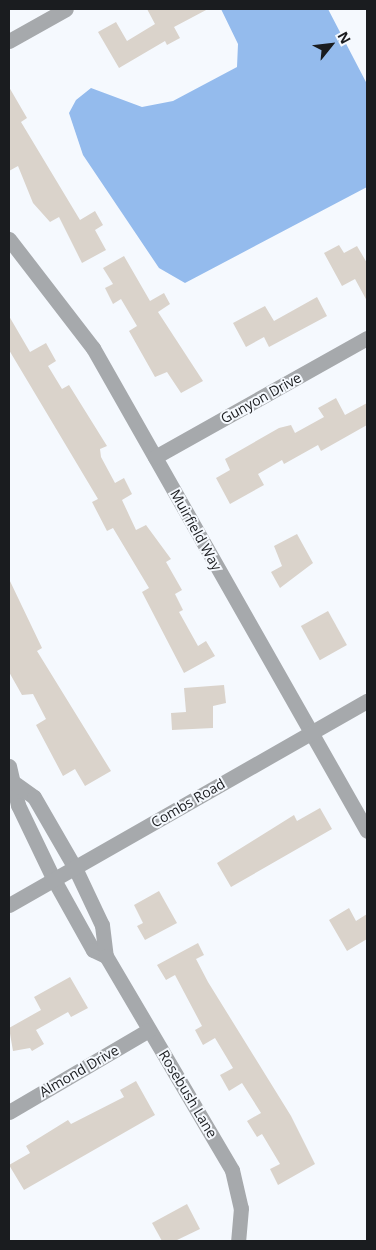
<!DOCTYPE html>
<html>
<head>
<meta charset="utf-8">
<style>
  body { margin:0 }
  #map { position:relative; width:376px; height:1250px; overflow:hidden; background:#f5f9fe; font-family:"Open Sans",sans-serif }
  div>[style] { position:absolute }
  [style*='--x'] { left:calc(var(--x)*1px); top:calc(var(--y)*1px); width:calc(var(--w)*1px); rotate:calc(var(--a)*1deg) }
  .water>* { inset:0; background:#94bbed }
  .building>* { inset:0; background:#dad3cb; transform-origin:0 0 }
  .minor>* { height:15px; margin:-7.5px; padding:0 7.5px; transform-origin:7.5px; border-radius:7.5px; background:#a6a9ac }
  span { translate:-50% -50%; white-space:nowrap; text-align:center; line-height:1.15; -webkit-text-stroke:4px #f5f9fe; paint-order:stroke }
  .street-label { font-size:14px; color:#1a1c1f }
  .frame { position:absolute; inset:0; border:10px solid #1a1c1f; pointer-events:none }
  .north { position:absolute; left:306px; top:20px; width:50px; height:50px; -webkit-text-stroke:4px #f5f9fe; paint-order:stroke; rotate:61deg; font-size:14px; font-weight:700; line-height:20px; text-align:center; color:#1a1c1f }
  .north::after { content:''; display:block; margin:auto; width:18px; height:22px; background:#1a1c1f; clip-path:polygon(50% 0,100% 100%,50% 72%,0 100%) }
</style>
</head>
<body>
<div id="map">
  <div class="water">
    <i style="clip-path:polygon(221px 9px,328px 9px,367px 84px,367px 187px,185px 283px,159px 268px,83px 155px,69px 113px,76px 100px,91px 88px,142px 107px,173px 101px,237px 67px,238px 44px)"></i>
  </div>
  <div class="building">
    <i style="clip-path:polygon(147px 9px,208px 9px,174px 27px,180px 38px,167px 45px,165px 41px,119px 68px,98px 32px,116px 22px,127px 41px,155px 24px)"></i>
    <i style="clip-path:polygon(9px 87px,27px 118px,21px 122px,80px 220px,95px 211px,103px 225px,95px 230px,106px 250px,82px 263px,59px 217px,50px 222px,33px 203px,18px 166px,9px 171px)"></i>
    <i style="clip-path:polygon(339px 245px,344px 253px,357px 246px,367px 263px,367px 301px,355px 279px,342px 286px,324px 253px)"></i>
    <i style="clip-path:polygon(124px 256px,150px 301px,164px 293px,170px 304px,158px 312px,203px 381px,181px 393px,167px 372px,155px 377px,129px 331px,137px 326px,121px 299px,113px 304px,105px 288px,113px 284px,103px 268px)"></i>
    <i style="clip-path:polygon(317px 297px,327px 316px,269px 347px,264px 337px,246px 347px,233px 323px,265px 306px,274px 321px)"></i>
    <i style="clip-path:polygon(9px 316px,30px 352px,46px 343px,56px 361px,48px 366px,62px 389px,69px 385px,107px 446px,100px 449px,101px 457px,115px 483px,124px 478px,132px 494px,122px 500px,136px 530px,146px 525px,171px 559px,166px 562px,182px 590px,175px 594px,183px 610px,179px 612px,198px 646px,206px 641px,215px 656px,184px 673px,142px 592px,149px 588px,113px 528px,107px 531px,92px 502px,98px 499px,9px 350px)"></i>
    <i style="clip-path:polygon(336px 398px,345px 415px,367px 403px,367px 425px,321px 451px,318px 445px,284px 464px,282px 460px,258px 474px,264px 485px,230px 504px,216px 478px,230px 470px,225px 459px,279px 428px,291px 425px,295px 433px,324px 417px,318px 408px)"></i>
    <i style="clip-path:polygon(297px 534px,313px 563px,280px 588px,271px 572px,282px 566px,274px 546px)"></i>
    <i style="clip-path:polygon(9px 579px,42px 648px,37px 651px,111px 771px,85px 786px,75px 769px,63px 776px,36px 725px,46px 719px,33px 694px,22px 695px,9px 672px)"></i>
    <i style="left:328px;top:611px;width:39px;height:31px;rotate:61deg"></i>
    <i style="clip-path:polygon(224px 685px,226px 703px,213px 706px,213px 728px,172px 730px,171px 713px,186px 712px,184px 688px)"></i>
    <i style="clip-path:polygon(320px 808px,332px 829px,231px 887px,217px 863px,294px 815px,297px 821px)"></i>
    <i style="clip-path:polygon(159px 891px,177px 923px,145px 940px,137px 926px,143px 923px,134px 905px)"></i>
    <i style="clip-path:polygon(349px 908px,356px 921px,367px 914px,367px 939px,347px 951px,329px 920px)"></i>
    <i style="clip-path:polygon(198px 943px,204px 955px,196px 959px,208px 982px,291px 1116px,315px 1164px,278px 1185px,270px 1169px,280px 1164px,262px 1134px,257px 1137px,247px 1121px,261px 1113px,242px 1083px,229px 1091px,220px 1075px,233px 1068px,215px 1038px,203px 1045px,195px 1030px,202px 1026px,175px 975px,166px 980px,157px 965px)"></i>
    <i style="clip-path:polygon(70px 977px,88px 1008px,71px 1017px,68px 1012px,36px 1030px,44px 1044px,32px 1051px,30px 1048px,13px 1051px,9px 1028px,41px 1010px,34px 997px)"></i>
    <i style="clip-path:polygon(136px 1081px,155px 1115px,24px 1190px,9px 1165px,30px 1153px,26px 1146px,68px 1120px,71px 1124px,124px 1097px,120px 1090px)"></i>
    <i style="clip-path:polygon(187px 1204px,200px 1229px,175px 1241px,162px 1241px,152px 1223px)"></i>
  </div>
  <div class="minor">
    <i style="--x:9;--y:41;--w:65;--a:-29.3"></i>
    <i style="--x:9;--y:239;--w:138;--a:52.4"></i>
    <i style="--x:93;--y:348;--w:555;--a:60.43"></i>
    <i style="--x:155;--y:457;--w:243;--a:-29.3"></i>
    <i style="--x:9;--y:766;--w:40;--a:77"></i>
    <i style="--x:18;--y:805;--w:83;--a:64.4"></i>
    <i style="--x:54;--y:880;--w:80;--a:60.9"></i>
    <i style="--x:93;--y:950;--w:14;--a:25"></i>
    <i style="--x:16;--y:784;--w:22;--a:36"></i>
    <i style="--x:34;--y:797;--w:82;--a:60"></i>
    <i style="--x:75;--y:868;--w:63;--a:64.7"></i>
    <i style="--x:102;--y:925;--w:31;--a:83"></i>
    <i style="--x:106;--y:956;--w:248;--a:59.5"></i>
    <i style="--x:232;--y:1170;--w:39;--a:77"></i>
    <i style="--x:241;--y:1208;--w:33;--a:95"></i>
    <i style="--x:9;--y:905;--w:412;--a:-29.7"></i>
    <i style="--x:9;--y:1112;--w:162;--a:-30.4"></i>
  </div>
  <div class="street-label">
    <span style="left:261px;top:398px;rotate:-29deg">Gunyon Drive</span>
    <span style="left:196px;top:530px;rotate:61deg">Muirfield Way</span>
    <span style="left:188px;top:803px;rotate:-30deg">Combs Road</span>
    <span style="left:79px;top:1071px;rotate:-30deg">Almond Drive</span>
    <span style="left:188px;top:1094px;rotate:59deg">Rosebush Lane</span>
  </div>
  <div class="frame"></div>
  <div class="north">N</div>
</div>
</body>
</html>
